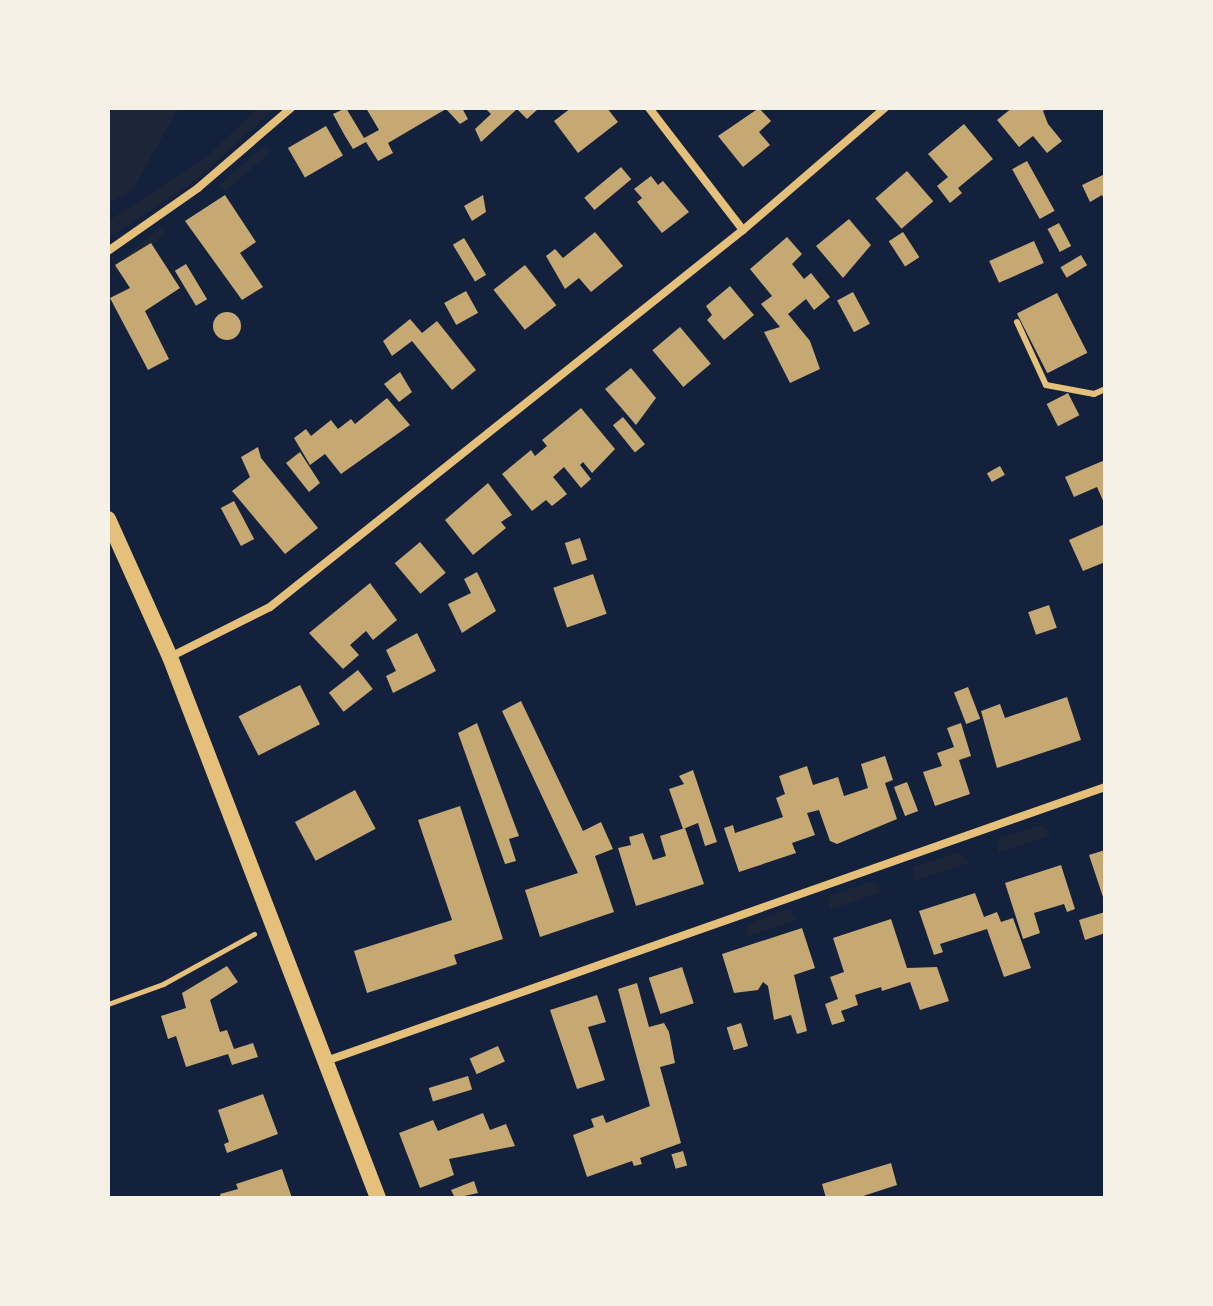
<!DOCTYPE html>
<html>
<head>
<meta charset="utf-8">
<style>
  body { margin:0 }
  #map { position:relative; width:1213px; height:1306px; overflow:hidden; background:#14213d; font-family:"Playfair Display",serif }
  div>[style] { position:absolute }
  [style*='--x'] { left:calc(var(--x)*1px); top:calc(var(--y)*1px); width:calc(var(--w)*1px); rotate:calc(var(--a)*1deg) }
  .green>* { inset:0; background:#1d2539; transform-origin:0 0 }
  .building>* { inset:0; background:#c6a872; transform-origin:0 0 }
  .round { border-radius:50% }
  .path>* { height:5px; margin:-2.5px; padding:0 2.5px; transform-origin:2.5px; border-radius:2.5px; background:#e5c07b }
  .service>* { height:6px; margin:-3px; padding:0 3px; transform-origin:3px; border-radius:3px; background:#e5c07b }
  .minor>* { height:8px; margin:-4px; padding:0 4px; transform-origin:4px; border-radius:4px; background:#e5c07b }
  .secondary>* { height:16px; margin:-8px; padding:0 8px; transform-origin:8px; border-radius:8px; background:#e5c07b }
  span { translate:-50% -50%; white-space:nowrap; text-align:center; line-height:1.15; -webkit-text-stroke:7px #f6f1e7; paint-order:stroke }
  .frame { position:absolute; inset:0; border:110px solid #f6f1e7; pointer-events:none }
</style>
</head>
<body>
<div id="map">
  <div class="green">
    <i style="clip-path:polygon(108px 108px,178px 108px,133px 190px,108px 204px)"></i>
    <i style="clip-path:polygon(258px 108px,275px 108px,195px 181px,108px 238px,108px 221px,205px 158px)"></i>
    <i style="left:265px;top:145px;width:9px;height:61px;rotate:49deg"></i>
    <i style="left:162px;top:226px;width:8px;height:64px;rotate:50deg"></i>
    <i style="clip-path:polygon(1042px 825px,1051px 835px,998px 853px,999px 838px)"></i>
    <i style="clip-path:polygon(959px 852px,969px 863px,914px 881px,914px 867px)"></i>
    <i style="clip-path:polygon(873px 881px,882px 892px,829px 910px,830px 896px)"></i>
    <i style="clip-path:polygon(789px 909px,797px 920px,746px 937px,747px 924px)"></i>
  </div>
  <div class="building">
    <i style="clip-path:polygon(346px 108px,364px 138px,379px 130px,366px 108px,462px 108px,468px 119px,460px 124px,446px 109px,388px 143px,393px 153px,378px 161px,366px 142px,353px 149px,345px 136px,333px 114px)"></i>
    <i style="clip-path:polygon(485px 108px,539px 108px,527px 119px,517px 109px,481px 142px,475px 129px,491px 114px)"></i>
    <i style="clip-path:polygon(571px 108px,607px 108px,618px 122px,578px 153px,554px 121px)"></i>
    <i style="clip-path:polygon(759px 108px,771px 121px,759px 132px,770px 145px,743px 167px,718px 136px)"></i>
    <i style="clip-path:polygon(1012px 108px,1047px 108px,1043px 111px,1048px 124px,1062px 141px,1047px 153px,1033px 136px,1019px 147px,997px 120px)"></i>
    <i style="clip-path:polygon(964px 124px,993px 159px,958px 188px,962px 193px,950px 203px,937px 186px,948px 177px,928px 154px)"></i>
    <i style="left:326px;top:126px;width:34px;height:44px;rotate:60deg"></i>
    <i style="left:1027px;top:161px;width:57px;height:17px;rotate:61deg"></i>
    <i style="left:621px;top:167px;width:16px;height:48px;rotate:50deg"></i>
    <i style="left:907px;top:171px;width:40px;height:42px;rotate:49deg"></i>
    <i style="clip-path:polygon(1105px 174px,1105px 201px,1102px 195px,1090px 202px,1082px 185px)"></i>
    <i style="clip-path:polygon(651px 176px,658px 185px,663px 181px,689px 212px,662px 233px,637px 202px,642px 198px,634px 189px)"></i>
    <i style="clip-path:polygon(225px 195px,256px 242px,240px 253px,263px 287px,242px 300px,185px 221px)"></i>
    <i style="clip-path:polygon(483px 195px,486px 212px,472px 221px,464px 206px)"></i>
    <i style="clip-path:polygon(849px 219px,871px 245px,843px 278px,816px 246px)"></i>
    <i style="left:1059px;top:223px;width:26px;height:13px;rotate:62deg"></i>
    <i style="clip-path:polygon(595px 232px,623px 266px,591px 292px,579px 278px,565px 289px,546px 256px,555px 249px,563px 258px)"></i>
    <i style="left:903px;top:232px;width:30px;height:17px;rotate:57deg"></i>
    <i style="clip-path:polygon(787px 237px,802px 254px,792px 264px,804px 279px,811px 273px,830px 297px,814px 310px,806px 299px,788px 314px,810px 341px,820px 369px,790px 383px,764px 332px,780px 327px,761px 304px,772px 296px,750px 269px)"></i>
    <i style="left:464px;top:238px;width:43px;height:13px;rotate:59deg"></i>
    <i style="left:1034px;top:241px;width:24px;height:49px;rotate:66deg"></i>
    <i style="clip-path:polygon(151px 243px,180px 288px,145px 311px,169px 359px,148px 370px,110px 298px,130px 288px,115px 265px)"></i>
    <i style="left:1081px;top:255px;width:12px;height:24px;rotate:59deg"></i>
    <i style="left:186px;top:264px;width:41px;height:13px;rotate:59deg"></i>
    <i style="left:525px;top:265px;width:51px;height:40px;rotate:52deg"></i>
    <i style="clip-path:polygon(730px 286px,754px 315px,724px 340px,707px 320px,712px 315px,706px 306px)"></i>
    <i style="left:466px;top:291px;width:25px;height:25px;rotate:61deg"></i>
    <i style="left:853px;top:292px;width:36px;height:18px;rotate:62deg"></i>
    <i style="left:1057px;top:293px;width:67px;height:45px;rotate:63deg"></i>
    <i class="round" style="left:213px;top:312px;width:28px;height:28px"></i>
    <i style="clip-path:polygon(410px 319px,422px 333px,437px 321px,476px 370px,452px 390px,412px 341px,392px 356px,383px 341px)"></i>
    <i style="left:680px;top:327px;width:48px;height:36px;rotate:50deg"></i>
    <i style="clip-path:polygon(631px 368px,656px 398px,636px 425px,605px 389px)"></i>
    <i style="clip-path:polygon(400px 372px,412px 392px,399px 402px,384px 384px)"></i>
    <i style="left:1068px;top:393px;width:25px;height:24px;rotate:63deg"></i>
    <i style="clip-path:polygon(387px 398px,410px 425px,341px 474px,325px 454px,310px 465px,294px 438px,306px 429px,311px 436px,331px 420px,338px 429px,351px 419px,355px 424px)"></i>
    <i style="clip-path:polygon(581px 408px,615px 449px,592px 473px,583px 462px,580px 465px,591px 479px,581px 488px,564px 467px,553px 477px,567px 494px,552px 506px,546px 500px,532px 511px,502px 474px,531px 450px,535px 456px,547px 446px,542px 440px)"></i>
    <i style="left:623px;top:417px;width:35px;height:13px;rotate:51deg"></i>
    <i style="clip-path:polygon(258px 447px,261px 458px,318px 528px,285px 554px,232px 491px,250px 477px,241px 457px)"></i>
    <i style="clip-path:polygon(300px 452px,320px 483px,309px 492px,286px 463px)"></i>
    <i style="clip-path:polygon(1105px 460px,1105px 505px,1097px 487px,1074px 497px,1065px 477px)"></i>
    <i style="left:1000px;top:466px;width:10px;height:15px;rotate:61deg"></i>
    <i style="clip-path:polygon(488px 483px,512px 515px,501px 522px,506px 528px,473px 555px,445px 520px)"></i>
    <i style="left:234px;top:501px;width:43px;height:15px;rotate:62deg"></i>
    <i style="clip-path:polygon(1105px 524px,1105px 562px,1083px 571px,1069px 540px)"></i>
    <i style="left:580px;top:538px;width:23px;height:16px;rotate:72deg"></i>
    <i style="left:420px;top:542px;width:40px;height:33px;rotate:50deg"></i>
    <i style="clip-path:polygon(477px 572px,496px 611px,462px 633px,448px 604px,471px 593px,464px 579px)"></i>
    <i style="left:593px;top:574px;width:42px;height:42px;rotate:71deg"></i>
    <i style="clip-path:polygon(370px 583px,397px 620px,373px 640px,366px 631px,350px 645px,359px 655px,343px 669px,309px 633px)"></i>
    <i style="left:1049px;top:605px;width:24px;height:22px;rotate:71deg"></i>
    <i style="clip-path:polygon(417px 633px,436px 671px,393px 693px,386px 676px,396px 671px,386px 650px)"></i>
    <i style="left:358px;top:670px;width:24px;height:37px;rotate:52deg"></i>
    <i style="left:300px;top:685px;width:44px;height:69px;rotate:63deg"></i>
    <i style="left:968px;top:687px;width:34px;height:15px;rotate:69deg"></i>
    <i style="clip-path:polygon(1067px 697px,1081px 740px,997px 768px,981px 711px,1000px 704px,1005px 718px)"></i>
    <i style="clip-path:polygon(521px 701px,583px 831px,601px 822px,613px 849px,595px 856px,614px 912px,540px 937px,525px 890px,578px 873px,502px 711px)"></i>
    <i style="clip-path:polygon(477px 723px,519px 836px,509px 839px,516px 861px,505px 864px,458px 733px)"></i>
    <i style="clip-path:polygon(961px 723px,971px 756px,959px 760px,970px 794px,935px 806px,923px 772px,942px 766px,937px 753px,954px 747px,947px 728px)"></i>
    <i style="clip-path:polygon(885px 756px,893px 780px,885px 783px,897px 819px,837px 844px,830px 841px,819px 810px,807px 813px,815px 835px,792px 843px,796px 853px,739px 872px,724px 828px,733px 825px,735px 833px,783px 817px,776px 798px,785px 794px,779px 776px,807px 766px,813px 785px,838px 777px,844px 796px,868px 788px,861px 764px)"></i>
    <i style="clip-path:polygon(693px 770px,717px 842px,705px 846px,698px 823px,683px 829px,669px 789px,684px 784px,679px 776px)"></i>
    <i style="left:907px;top:782px;width:31px;height:14px;rotate:69deg"></i>
    <i style="left:355px;top:790px;width:44px;height:68px;rotate:62deg"></i>
    <i style="clip-path:polygon(460px 806px,503px 939px,454px 955px,457px 964px,367px 993px,354px 951px,452px 920px,418px 820px)"></i>
    <i style="clip-path:polygon(685px 828px,704px 884px,636px 906px,618px 848px,631px 845px,629px 837px,643px 833px,653px 860px,666px 856px,660px 836px)"></i>
    <i style="clip-path:polygon(1105px 850px,1105px 900px,1104px 900px,1089px 855px)"></i>
    <i style="clip-path:polygon(1061px 865px,1075px 909px,1067px 912px,1064px 904px,1034px 913px,1040px 933px,1023px 939px,1005px 883px)"></i>
    <i style="clip-path:polygon(975px 893px,984px 917px,997px 912px,1001px 922px,1013px 918px,1031px 968px,1004px 977px,987px 929px,940px 944px,943px 952px,934px 955px,919px 911px)"></i>
    <i style="clip-path:polygon(1105px 912px,1105px 933px,1085px 940px,1079px 920px)"></i>
    <i style="clip-path:polygon(891px 919px,907px 968px,937px 967px,949px 1001px,920px 1010px,910px 982px,882px 991px,881px 987px,855px 995px,858px 1005px,841px 1011px,845px 1021px,832px 1025px,825px 1004px,838px 999px,830px 977px,844px 972px,833px 938px)"></i>
    <i style="clip-path:polygon(802px 928px,815px 968px,794px 975px,807px 1031px,797px 1034px,791px 1015px,774px 1020px,768px 986px,763px 982px,758px 990px,734px 993px,722px 954px)"></i>
    <i style="clip-path:polygon(227px 966px,238px 982px,210px 1000px,220px 1032px,227px 1030px,234px 1049px,253px 1043px,258px 1057px,232px 1065px,228px 1054px,186px 1067px,176px 1036px,168px 1039px,161px 1016px,186px 1008px,182px 993px)"></i>
    <i style="left:682px;top:967px;width:38px;height:35px;rotate:72deg"></i>
    <i style="clip-path:polygon(637px 983px,649px 1027px,664px 1023px,669px 1032px,675px 1063px,660px 1067px,681px 1143px,640px 1158px,642px 1164px,634px 1166px,632px 1161px,587px 1177px,573px 1135px,594px 1127px,591px 1119px,603px 1115px,606px 1123px,650px 1106px,618px 989px)"></i>
    <i style="clip-path:polygon(597px 995px,606px 1022px,588px 1027px,605px 1080px,577px 1089px,550px 1010px)"></i>
    <i style="left:741px;top:1023px;width:24px;height:15px;rotate:73deg"></i>
    <i style="left:498px;top:1046px;width:17px;height:31px;rotate:66deg"></i>
    <i style="left:468px;top:1076px;width:14px;height:41px;rotate:73deg"></i>
    <i style="clip-path:polygon(263px 1094px,278px 1134px,227px 1153px,224px 1144px,229px 1142px,218px 1110px)"></i>
    <i style="clip-path:polygon(483px 1113px,490px 1130px,506px 1124px,515px 1146px,449px 1159px,454px 1175px,420px 1188px,399px 1133px,433px 1120px,438px 1131px)"></i>
    <i style="left:683px;top:1151px;width:15px;height:12px;rotate:74deg"></i>
    <i style="clip-path:polygon(891px 1163px,897px 1185px,857px 1198px,826px 1198px,822px 1184px)"></i>
    <i style="clip-path:polygon(282px 1169px,292px 1198px,221px 1198px,220px 1194px,238px 1189px,236px 1184px)"></i>
    <i style="clip-path:polygon(474px 1181px,478px 1193px,455px 1198px,451px 1190px)"></i>
  </div>
  <div class="path">
    <i style="--x:108;--y:1004;--w:59;--a:-20"></i>
    <i style="--x:163;--y:984;--w:104;--a:-28.8"></i>
  </div>
  <div class="service">
    <i style="--x:1017;--y:322;--w:69;--a:65.3"></i>
    <i style="--x:1046;--y:385;--w:49;--a:10.6"></i>
    <i style="--x:1094;--y:394;--w:12;--a:-24"></i>
  </div>
  <div class="minor">
    <i style="--x:649;--y:108;--w:154;--a:52.4"></i>
    <i style="--x:108;--y:251;--w:110;--a:-35"></i>
    <i style="--x:198;--y:188;--w:123;--a:-40.7"></i>
    <i style="--x:170;--y:657;--w:112;--a:-26.6"></i>
    <i style="--x:270;--y:607;--w:605;--a:-38.56"></i>
    <i style="--x:743;--y:230;--w:187;--a:-40.7"></i>
    <i style="--x:326;--y:1061;--w:826;--a:-19.38"></i>
  </div>
  <div class="secondary">
    <i style="--x:108;--y:519;--w:151;--a:65.8"></i>
    <i style="--x:170;--y:657;--w:580;--a:68.97"></i>
  </div>
  <div class="frame"></div>
</div>
</body>
</html>
